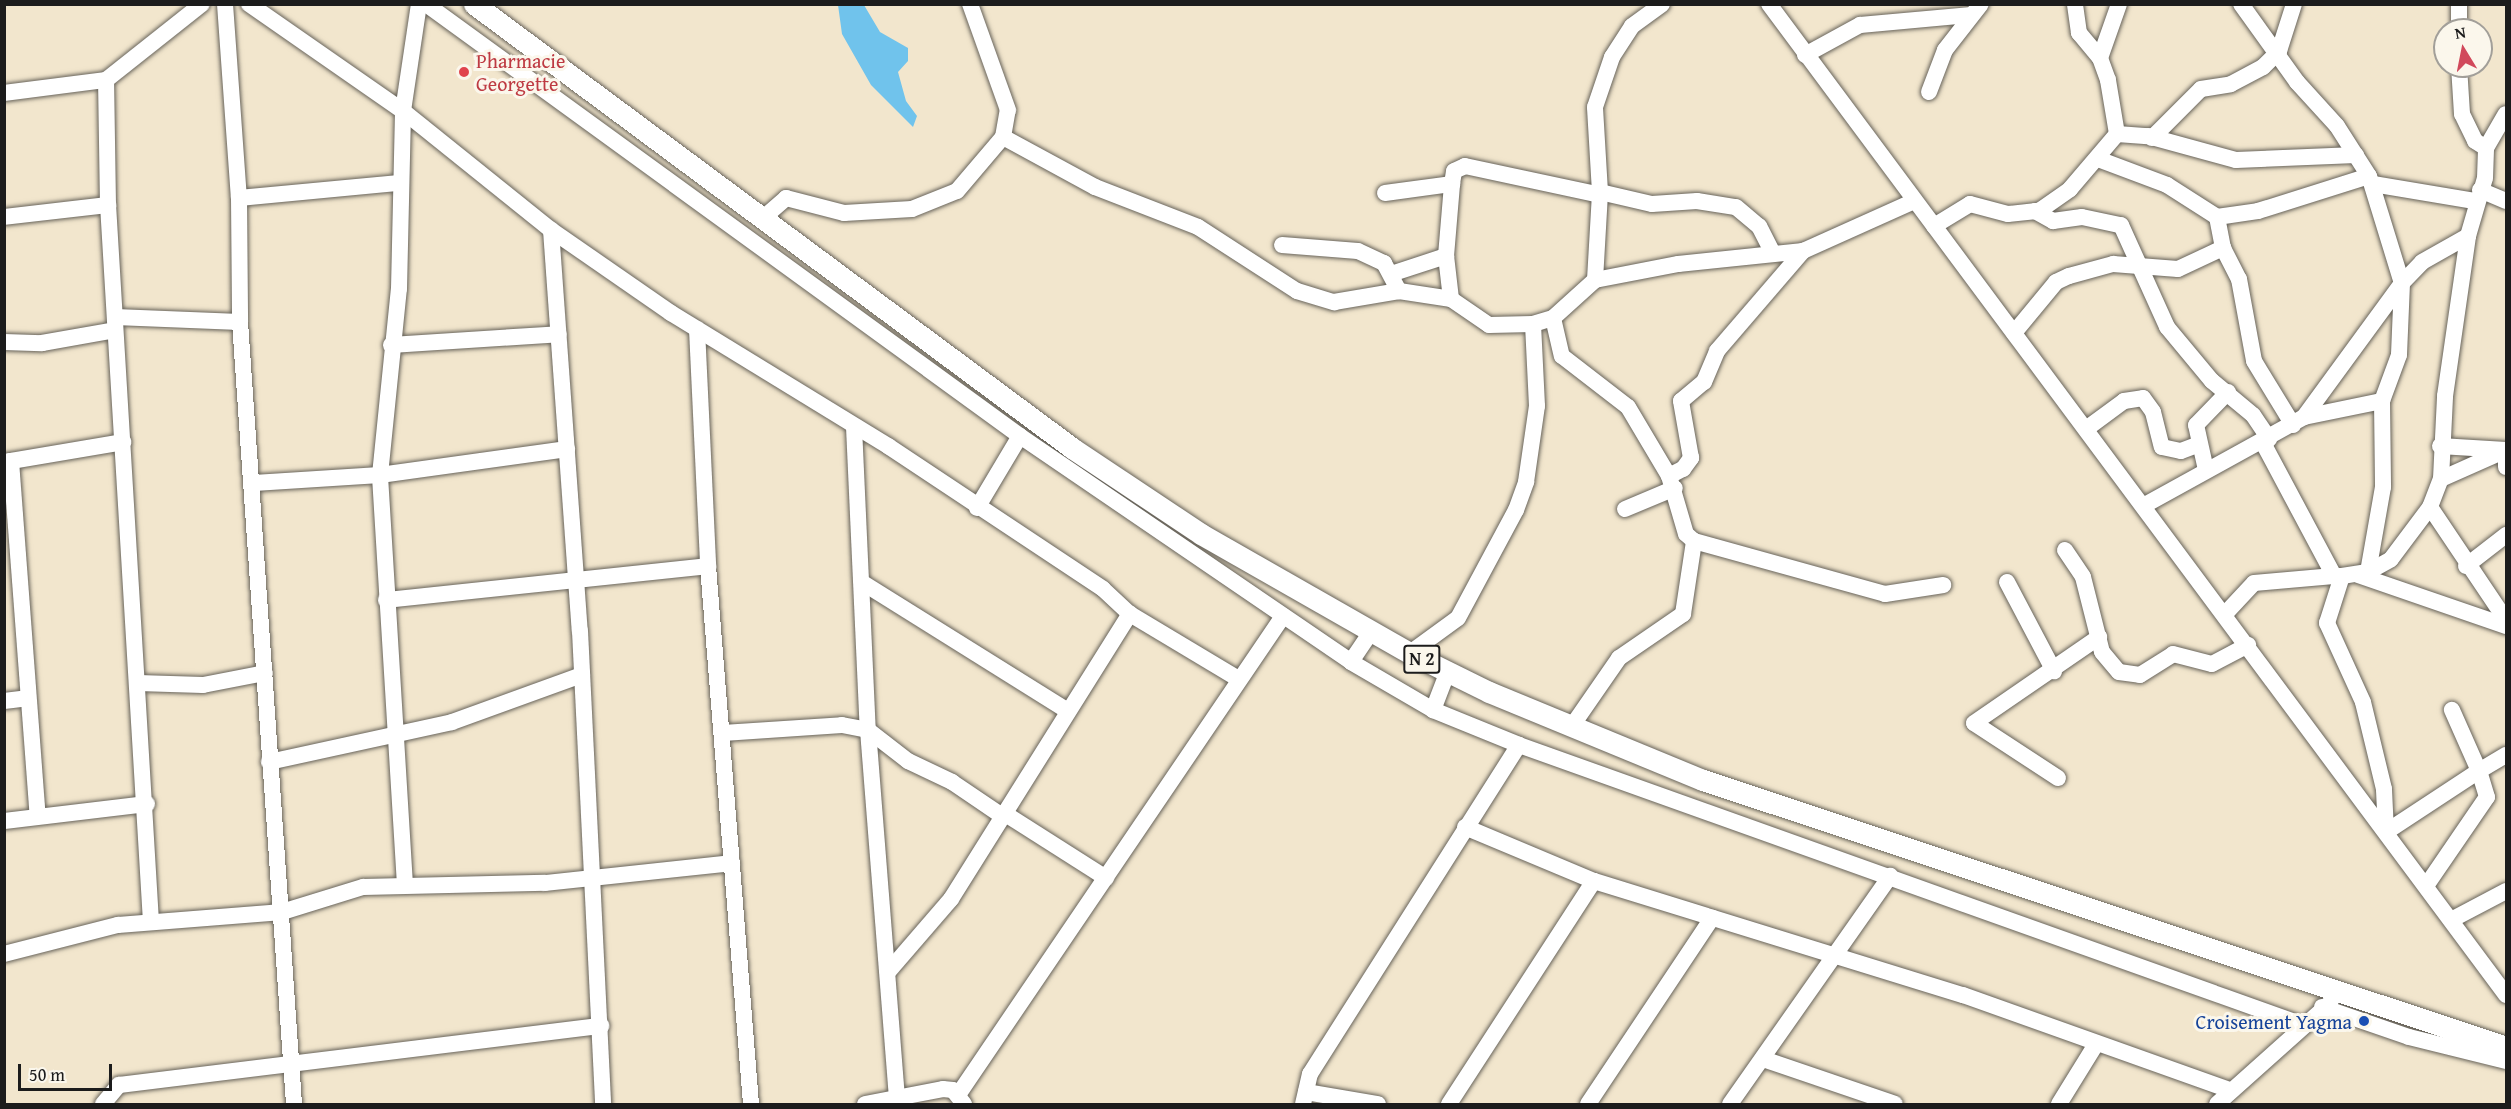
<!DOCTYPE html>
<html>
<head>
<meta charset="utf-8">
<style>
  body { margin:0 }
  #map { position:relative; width:2511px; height:1109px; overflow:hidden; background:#f2e6cd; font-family:"Gentium Book Plus",serif }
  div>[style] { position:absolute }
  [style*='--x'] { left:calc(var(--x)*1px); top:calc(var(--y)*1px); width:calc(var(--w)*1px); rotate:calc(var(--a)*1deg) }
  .water>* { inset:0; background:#70c3ec }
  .roads { filter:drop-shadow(0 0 2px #67635a) drop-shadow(0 0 2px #67635a) }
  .minor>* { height:16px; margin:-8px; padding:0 8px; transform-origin:8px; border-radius:8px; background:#fff }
  .major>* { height:21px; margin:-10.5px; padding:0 10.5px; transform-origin:10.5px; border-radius:10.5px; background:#fff }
  .dots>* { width:16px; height:16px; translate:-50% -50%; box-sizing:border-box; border:3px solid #fbf7ec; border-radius:50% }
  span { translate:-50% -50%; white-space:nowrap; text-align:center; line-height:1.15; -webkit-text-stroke:6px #fbf7ec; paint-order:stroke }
  .shield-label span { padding:2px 4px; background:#fbf7ec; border:2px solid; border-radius:4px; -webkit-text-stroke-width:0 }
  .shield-label { font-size:18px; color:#1c1c1c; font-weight:700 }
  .health-label { font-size:20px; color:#be3a42 }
  .left { translate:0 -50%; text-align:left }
  .transit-label { font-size:20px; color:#164399 }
  .right { translate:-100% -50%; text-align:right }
  .frame { position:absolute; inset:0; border:6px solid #1c1c1c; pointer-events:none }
  .north { position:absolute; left:2433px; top:18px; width:60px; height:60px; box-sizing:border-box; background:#fbf7ec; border:2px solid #a29f99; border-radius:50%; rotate:350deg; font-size:16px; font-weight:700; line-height:24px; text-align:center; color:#1c1c1c }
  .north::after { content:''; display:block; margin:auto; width:21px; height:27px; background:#d1495b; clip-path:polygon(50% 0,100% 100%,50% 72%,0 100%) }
  .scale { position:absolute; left:18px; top:1064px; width:94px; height:27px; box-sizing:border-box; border:3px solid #1c1c1c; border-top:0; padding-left:8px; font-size:18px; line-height:21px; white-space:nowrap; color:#1c1c1c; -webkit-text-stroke:4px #fbf7ec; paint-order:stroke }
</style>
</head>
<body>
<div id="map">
  <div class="water">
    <i style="clip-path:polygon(838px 5px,864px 5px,880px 32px,908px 48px,908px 61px,898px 72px,906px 101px,917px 116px,913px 127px,871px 85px,842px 34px)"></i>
  </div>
  <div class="roads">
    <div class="minor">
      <i style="--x:225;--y:4;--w:195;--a:85.9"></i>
      <i style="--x:239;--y:198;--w:124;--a:89.5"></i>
      <i style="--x:240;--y:322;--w:784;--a:86.05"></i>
      <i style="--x:249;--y:4;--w:188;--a:34.8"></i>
      <i style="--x:403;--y:111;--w:190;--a:38.8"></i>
      <i style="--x:551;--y:230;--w:146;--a:34.7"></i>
      <i style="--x:671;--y:313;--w:255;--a:31.5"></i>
      <i style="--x:888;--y:446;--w:258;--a:33.6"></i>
      <i style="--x:1103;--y:589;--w:37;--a:43"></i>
      <i style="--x:1130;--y:614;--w:125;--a:30.9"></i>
      <i style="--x:426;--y:4;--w:734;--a:36.03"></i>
      <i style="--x:1020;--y:436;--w:401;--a:34.3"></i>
      <i style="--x:1769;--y:4;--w:1235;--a:53.36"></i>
      <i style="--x:2241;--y:4;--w:96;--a:54.3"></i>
      <i style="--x:2297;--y:82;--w:59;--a:47.7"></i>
      <i style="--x:2337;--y:126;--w:59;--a:57.4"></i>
      <i style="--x:2369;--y:176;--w:112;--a:72.9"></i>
      <i style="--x:2402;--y:283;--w:72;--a:92.4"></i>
      <i style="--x:2399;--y:355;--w:49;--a:110.3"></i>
      <i style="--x:2382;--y:401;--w:86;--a:89.3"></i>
      <i style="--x:2383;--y:487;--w:86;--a:100"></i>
      <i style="--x:2459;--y:4;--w:26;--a:90"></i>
      <i style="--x:1805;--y:55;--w:63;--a:-28.6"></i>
      <i style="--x:1860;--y:25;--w:109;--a:-5.2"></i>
      <i style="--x:2100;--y:58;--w:57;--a:-70.6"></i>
      <i style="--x:2459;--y:66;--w:48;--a:86.4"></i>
      <i style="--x:2462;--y:114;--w:30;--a:64"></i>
      <i style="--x:2475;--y:141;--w:13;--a:32"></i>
      <i style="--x:1929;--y:92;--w:45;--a:-69.1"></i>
      <i style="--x:1945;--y:50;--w:58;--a:-52"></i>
      <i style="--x:4;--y:93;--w:103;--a:-7.3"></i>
      <i style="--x:2117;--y:134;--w:31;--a:4"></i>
      <i style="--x:2148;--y:136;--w:91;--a:15.3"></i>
      <i style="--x:2236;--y:160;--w:120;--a:-2.4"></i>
      <i style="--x:1003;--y:137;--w:105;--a:28.5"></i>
      <i style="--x:1095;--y:187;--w:110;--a:21.2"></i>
      <i style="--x:1198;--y:227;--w:118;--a:32.9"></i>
      <i style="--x:1297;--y:291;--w:39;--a:17"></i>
      <i style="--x:1334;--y:302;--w:66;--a:-9.6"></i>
      <i style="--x:2152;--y:138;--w:69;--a:-45"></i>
      <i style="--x:2201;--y:89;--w:30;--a:-9"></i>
      <i style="--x:2231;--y:84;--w:36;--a:-28"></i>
      <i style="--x:2263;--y:67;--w:23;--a:-45"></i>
      <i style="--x:2279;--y:51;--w:49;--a:-72.3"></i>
      <i style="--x:2098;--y:159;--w:74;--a:20.6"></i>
      <i style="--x:2167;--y:185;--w:59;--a:32.6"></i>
      <i style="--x:2217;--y:217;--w:41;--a:-8.3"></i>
      <i style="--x:2258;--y:211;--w:116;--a:-17.5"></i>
      <i style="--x:2373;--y:184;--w:103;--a:9.5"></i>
      <i style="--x:2480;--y:190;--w:28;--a:23"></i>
      <i style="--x:1600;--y:192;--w:53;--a:13"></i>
      <i style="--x:1652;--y:204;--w:45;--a:-3.8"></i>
      <i style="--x:1697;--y:201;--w:39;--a:9"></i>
      <i style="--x:1736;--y:207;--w:30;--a:40"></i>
      <i style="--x:1759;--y:226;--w:31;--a:63"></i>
      <i style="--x:1385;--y:193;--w:68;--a:-7.7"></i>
      <i style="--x:1452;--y:184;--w:13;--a:-81"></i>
      <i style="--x:1454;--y:171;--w:12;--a:-24"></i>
      <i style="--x:1465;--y:166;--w:138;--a:12.1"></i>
      <i style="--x:239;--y:198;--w:161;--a:-5.4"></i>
      <i style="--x:2035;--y:211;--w:21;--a:29"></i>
      <i style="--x:2053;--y:221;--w:29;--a:-8"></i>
      <i style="--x:2082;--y:217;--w:40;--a:12"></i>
      <i style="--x:2121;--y:225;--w:112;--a:65.7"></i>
      <i style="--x:2167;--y:327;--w:70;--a:50.2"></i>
      <i style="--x:2212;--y:381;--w:53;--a:39.7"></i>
      <i style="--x:2253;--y:415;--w:29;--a:56"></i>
      <i style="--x:4;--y:217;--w:105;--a:-6.6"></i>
      <i style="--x:2217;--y:217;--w:32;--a:79"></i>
      <i style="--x:2223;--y:248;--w:35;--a:63"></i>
      <i style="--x:2239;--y:279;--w:83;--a:79.6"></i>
      <i style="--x:2254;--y:361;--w:75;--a:58.6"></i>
      <i style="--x:762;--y:219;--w:32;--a:-41"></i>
      <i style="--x:786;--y:198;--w:60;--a:14.5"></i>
      <i style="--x:844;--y:213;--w:68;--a:-3.4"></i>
      <i style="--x:912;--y:209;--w:48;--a:-21.8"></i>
      <i style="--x:957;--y:191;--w:71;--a:-49.6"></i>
      <i style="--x:1003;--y:137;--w:27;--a:-80"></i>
      <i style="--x:1008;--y:110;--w:113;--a:-109.7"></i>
      <i style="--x:1934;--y:226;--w:42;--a:-31.4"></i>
      <i style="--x:1970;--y:204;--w:39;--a:15"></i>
      <i style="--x:2008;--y:214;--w:31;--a:-6"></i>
      <i style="--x:2039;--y:211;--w:38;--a:-35"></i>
      <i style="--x:2070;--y:189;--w:72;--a:-49.5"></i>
      <i style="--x:2117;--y:134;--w:55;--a:-99.5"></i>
      <i style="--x:2108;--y:80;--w:23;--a:-110"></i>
      <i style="--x:2100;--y:58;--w:33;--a:-130"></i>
      <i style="--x:2079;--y:33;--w:29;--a:-98"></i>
      <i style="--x:551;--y:230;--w:402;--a:85.9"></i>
      <i style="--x:580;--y:631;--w:474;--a:87.2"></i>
      <i style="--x:1282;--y:245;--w:76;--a:4.5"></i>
      <i style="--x:1358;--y:251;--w:29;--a:25"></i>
      <i style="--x:1384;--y:263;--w:32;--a:62"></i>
      <i style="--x:1399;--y:291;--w:53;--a:8.7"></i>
      <i style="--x:1451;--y:299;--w:43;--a:-96.6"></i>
      <i style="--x:1446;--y:256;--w:72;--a:-85.2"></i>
      <i style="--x:1394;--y:273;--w:55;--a:-18.1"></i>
      <i style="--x:1595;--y:280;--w:88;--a:-86.7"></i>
      <i style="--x:1600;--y:192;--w:85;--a:-93.4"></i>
      <i style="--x:1595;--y:107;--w:53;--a:-71.2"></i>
      <i style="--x:1612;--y:57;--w:37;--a:-57"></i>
      <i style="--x:1632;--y:26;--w:37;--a:-36"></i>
      <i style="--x:1451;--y:299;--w:46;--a:34.4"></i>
      <i style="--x:1489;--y:325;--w:44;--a:-1.3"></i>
      <i style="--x:115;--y:317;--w:125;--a:2.3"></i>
      <i style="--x:1553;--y:318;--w:39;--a:77"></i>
      <i style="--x:1562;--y:356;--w:83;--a:37.7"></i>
      <i style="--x:1628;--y:407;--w:80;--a:59.3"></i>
      <i style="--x:1669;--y:476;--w:60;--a:73.7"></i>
      <i style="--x:1686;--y:534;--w:11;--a:41"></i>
      <i style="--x:1694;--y:541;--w:198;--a:15.5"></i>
      <i style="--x:1885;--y:594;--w:59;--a:-8.8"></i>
      <i style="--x:697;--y:329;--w:237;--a:87.3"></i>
      <i style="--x:2014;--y:333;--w:66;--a:-50.5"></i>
      <i style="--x:2056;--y:282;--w:14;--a:-25"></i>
      <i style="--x:2069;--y:276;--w:46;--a:-15.3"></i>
      <i style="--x:2113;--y:264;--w:65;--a:4.4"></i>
      <i style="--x:2178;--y:269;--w:50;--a:-25"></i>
      <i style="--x:4;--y:342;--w:38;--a:2"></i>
      <i style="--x:42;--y:343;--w:74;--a:-10.1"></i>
      <i style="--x:391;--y:345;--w:168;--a:-3.7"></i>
      <i style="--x:2304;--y:417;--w:80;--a:-11.6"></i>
      <i style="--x:854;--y:427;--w:303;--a:87.4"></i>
      <i style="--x:868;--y:730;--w:369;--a:85.5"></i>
      <i style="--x:2086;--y:429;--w:47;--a:-36.4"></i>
      <i style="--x:2124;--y:401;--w:19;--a:-9"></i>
      <i style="--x:2143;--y:398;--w:17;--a:54"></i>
      <i style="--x:2153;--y:412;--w:36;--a:76"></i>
      <i style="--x:2162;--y:447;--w:19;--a:12"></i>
      <i style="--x:2181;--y:451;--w:17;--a:-21"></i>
      <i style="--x:2262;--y:441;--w:153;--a:61.9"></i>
      <i style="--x:2334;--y:576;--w:8;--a:0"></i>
      <i style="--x:2440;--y:446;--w:66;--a:3.5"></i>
      <i style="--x:2506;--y:450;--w:17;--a:90"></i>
      <i style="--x:11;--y:461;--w:114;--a:-9.6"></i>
      <i style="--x:4;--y:462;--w:7;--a:-8"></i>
      <i style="--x:11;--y:461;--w:356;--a:85.7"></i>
      <i style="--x:2206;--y:470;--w:46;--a:-102.5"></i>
      <i style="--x:2196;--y:425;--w:46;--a:-45.9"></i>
      <i style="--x:1669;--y:476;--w:16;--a:-27"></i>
      <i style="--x:1683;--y:469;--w:14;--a:-54"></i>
      <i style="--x:1691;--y:458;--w:58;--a:-100"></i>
      <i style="--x:1681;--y:401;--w:30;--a:-40"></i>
      <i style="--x:1704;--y:382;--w:34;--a:-67"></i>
      <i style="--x:1717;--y:351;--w:132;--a:-49.3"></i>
      <i style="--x:2441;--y:479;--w:71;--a:-24"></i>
      <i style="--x:254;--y:483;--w:126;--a:-3.6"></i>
      <i style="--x:380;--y:475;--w:189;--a:-7.9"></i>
      <i style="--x:2143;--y:506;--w:184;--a:-28.9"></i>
      <i style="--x:2304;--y:417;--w:166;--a:-53.8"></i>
      <i style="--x:2402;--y:283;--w:29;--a:-46"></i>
      <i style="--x:2422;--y:262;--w:53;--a:-29.5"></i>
      <i style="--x:2430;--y:507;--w:136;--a:56.1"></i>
      <i style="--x:977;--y:508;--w:84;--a:-59.2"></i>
      <i style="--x:1625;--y:509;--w:54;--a:-22.8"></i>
      <i style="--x:2065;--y:550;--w:32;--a:56"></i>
      <i style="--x:2083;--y:577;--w:77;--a:75.8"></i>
      <i style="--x:2102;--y:652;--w:26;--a:50"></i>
      <i style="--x:2119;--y:672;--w:21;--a:8"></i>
      <i style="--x:2140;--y:675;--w:39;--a:-32"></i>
      <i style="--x:2173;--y:654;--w:40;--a:14.4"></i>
      <i style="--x:2212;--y:664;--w:41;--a:-27.8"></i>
      <i style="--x:2466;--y:566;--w:51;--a:-37.8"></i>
      <i style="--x:2358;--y:575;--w:157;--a:19"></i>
      <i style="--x:2007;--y:582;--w:101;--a:62.2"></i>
      <i style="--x:863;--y:583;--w:239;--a:32"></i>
      <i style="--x:386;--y:600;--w:324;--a:-6"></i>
      <i style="--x:708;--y:566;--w:540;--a:85.43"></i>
      <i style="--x:2225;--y:614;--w:42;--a:-46.9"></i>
      <i style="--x:2254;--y:583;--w:80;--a:-5"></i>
      <i style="--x:1371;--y:632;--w:36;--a:124"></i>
      <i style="--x:1351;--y:662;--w:95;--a:30.3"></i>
      <i style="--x:1410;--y:653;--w:59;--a:-36.1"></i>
      <i style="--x:1458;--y:618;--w:123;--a:-61.8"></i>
      <i style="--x:1516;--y:510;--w:30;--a:-70"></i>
      <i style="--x:1526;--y:482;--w:77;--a:-81.8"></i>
      <i style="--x:1537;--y:406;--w:82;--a:-92.8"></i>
      <i style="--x:1533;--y:324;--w:21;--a:-17"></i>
      <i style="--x:1553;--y:318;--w:57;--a:-42.1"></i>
      <i style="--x:1595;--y:280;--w:85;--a:-10.9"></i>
      <i style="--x:1678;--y:264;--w:126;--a:-5.9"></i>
      <i style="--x:1803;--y:251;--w:122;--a:-24.2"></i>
      <i style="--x:1448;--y:671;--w:42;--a:111"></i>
      <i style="--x:1433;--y:710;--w:93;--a:22.1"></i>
      <i style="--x:1519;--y:745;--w:832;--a:19.65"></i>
      <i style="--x:138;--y:683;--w:65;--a:1.8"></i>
      <i style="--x:203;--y:685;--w:63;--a:-11"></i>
      <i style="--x:4;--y:701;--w:23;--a:-7"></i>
      <i style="--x:1572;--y:726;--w:83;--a:-55.3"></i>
      <i style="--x:1619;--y:658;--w:78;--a:-34.5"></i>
      <i style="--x:1683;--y:614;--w:74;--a:-81.4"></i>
      <i style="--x:723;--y:733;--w:119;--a:-3.8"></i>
      <i style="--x:842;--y:725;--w:26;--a:11"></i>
      <i style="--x:868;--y:730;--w:51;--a:37.8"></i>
      <i style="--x:908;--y:761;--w:49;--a:25.5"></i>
      <i style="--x:952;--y:782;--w:60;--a:34.2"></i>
      <i style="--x:269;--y:762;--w:187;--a:-12.3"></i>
      <i style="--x:452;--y:722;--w:138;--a:-19.9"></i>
      <i style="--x:2058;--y:778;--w:100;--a:-146.8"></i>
      <i style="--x:1974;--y:723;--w:152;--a:-34.5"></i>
      <i style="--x:1004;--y:813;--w:121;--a:32.5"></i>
      <i style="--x:4;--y:821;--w:144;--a:-6.8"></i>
      <i style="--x:1465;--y:827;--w:140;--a:22.7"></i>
      <i style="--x:1594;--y:881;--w:386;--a:17.2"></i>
      <i style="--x:1963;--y:995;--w:283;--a:19.6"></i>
      <i style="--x:2386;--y:832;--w:43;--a:-92.7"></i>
      <i style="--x:2384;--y:789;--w:89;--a:-103.6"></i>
      <i style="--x:2363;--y:702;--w:87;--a:-114.5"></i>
      <i style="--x:2327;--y:623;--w:49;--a:-72.3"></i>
      <i style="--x:2342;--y:576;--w:26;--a:-9"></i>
      <i style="--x:2368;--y:572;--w:26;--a:-29"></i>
      <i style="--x:2391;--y:559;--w:65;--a:-53.1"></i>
      <i style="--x:2430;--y:507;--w:30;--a:-69"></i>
      <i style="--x:2441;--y:479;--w:83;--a:-87.2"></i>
      <i style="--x:2445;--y:396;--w:162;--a:-81.8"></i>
      <i style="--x:2468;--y:236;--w:60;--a:-73.7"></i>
      <i style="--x:2485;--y:178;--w:30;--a:-88"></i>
      <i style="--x:2486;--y:148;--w:39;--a:-60"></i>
      <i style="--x:2386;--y:832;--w:111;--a:-33.3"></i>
      <i style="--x:2479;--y:771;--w:67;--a:-113.9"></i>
      <i style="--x:405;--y:885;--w:411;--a:-93.5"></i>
      <i style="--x:380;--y:475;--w:187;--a:-84.2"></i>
      <i style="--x:399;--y:289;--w:178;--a:-88.7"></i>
      <i style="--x:403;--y:111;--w:108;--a:-81.5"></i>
      <i style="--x:2426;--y:886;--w:108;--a:-55.6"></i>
      <i style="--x:2487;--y:797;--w:27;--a:-107"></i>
      <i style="--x:2479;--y:771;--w:31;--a:-31"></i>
      <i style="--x:2451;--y:920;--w:62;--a:-27.8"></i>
      <i style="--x:151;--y:922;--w:718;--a:-93.43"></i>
      <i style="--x:108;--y:205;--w:125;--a:-90.9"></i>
      <i style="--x:106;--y:80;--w:122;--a:-38.4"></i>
      <i style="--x:4;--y:954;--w:118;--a:-14.3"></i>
      <i style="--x:118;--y:925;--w:165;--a:-4.5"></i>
      <i style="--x:282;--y:912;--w:85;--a:-17.2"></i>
      <i style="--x:363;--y:887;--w:182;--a:-1.3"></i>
      <i style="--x:545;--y:883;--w:188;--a:-6.1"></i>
      <i style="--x:888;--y:972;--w:96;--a:-49.2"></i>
      <i style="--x:951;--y:899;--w:337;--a:-57.9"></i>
      <i style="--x:2322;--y:1007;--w:92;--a:19"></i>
      <i style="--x:2409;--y:1037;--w:100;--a:13.9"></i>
      <i style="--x:1763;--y:1059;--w:139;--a:18.8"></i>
      <i style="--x:1306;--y:1092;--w:73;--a:9.5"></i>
      <i style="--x:958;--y:1095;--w:579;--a:-55.84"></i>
      <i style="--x:103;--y:1104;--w:25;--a:-50"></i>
      <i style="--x:119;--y:1085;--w:486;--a:-7"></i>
      <i style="--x:865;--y:1104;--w:79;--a:-10.9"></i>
      <i style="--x:943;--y:1089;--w:10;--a:6"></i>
      <i style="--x:953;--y:1090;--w:18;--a:52"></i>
      <i style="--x:1303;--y:1104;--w:31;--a:-77"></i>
      <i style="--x:1310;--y:1074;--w:390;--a:-57.6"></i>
      <i style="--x:1449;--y:1104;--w:266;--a:-57"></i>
      <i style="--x:1588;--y:1104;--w:224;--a:-56.3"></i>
      <i style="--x:1730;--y:1104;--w:279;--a:-54.9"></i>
      <i style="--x:2059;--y:1104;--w:70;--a:-58.3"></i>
      <i style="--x:2217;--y:1104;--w:152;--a:-41.8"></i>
    </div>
    <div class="major">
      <i style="--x:474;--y:4;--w:745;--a:36.59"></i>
      <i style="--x:1072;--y:448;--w:155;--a:33.7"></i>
      <i style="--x:1201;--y:534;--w:241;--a:29.7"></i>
      <i style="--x:1410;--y:653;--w:88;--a:26.3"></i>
      <i style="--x:1489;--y:692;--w:231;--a:22.4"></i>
      <i style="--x:1703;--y:780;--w:846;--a:18.39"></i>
    </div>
  </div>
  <div class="dots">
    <i style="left:464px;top:72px;background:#e0444e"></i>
    <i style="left:2364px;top:1021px;background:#1a4fb4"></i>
  </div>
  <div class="shield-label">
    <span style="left:1422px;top:659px">N 2</span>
  </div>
  <div class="health-label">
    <span class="left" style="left:476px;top:72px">Pharmacie<br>Georgette</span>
  </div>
  <div class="transit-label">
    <span class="right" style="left:2352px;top:1021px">Croisement Yagma</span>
  </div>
  <div class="frame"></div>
  <div class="north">N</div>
  <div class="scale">50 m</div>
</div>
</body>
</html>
